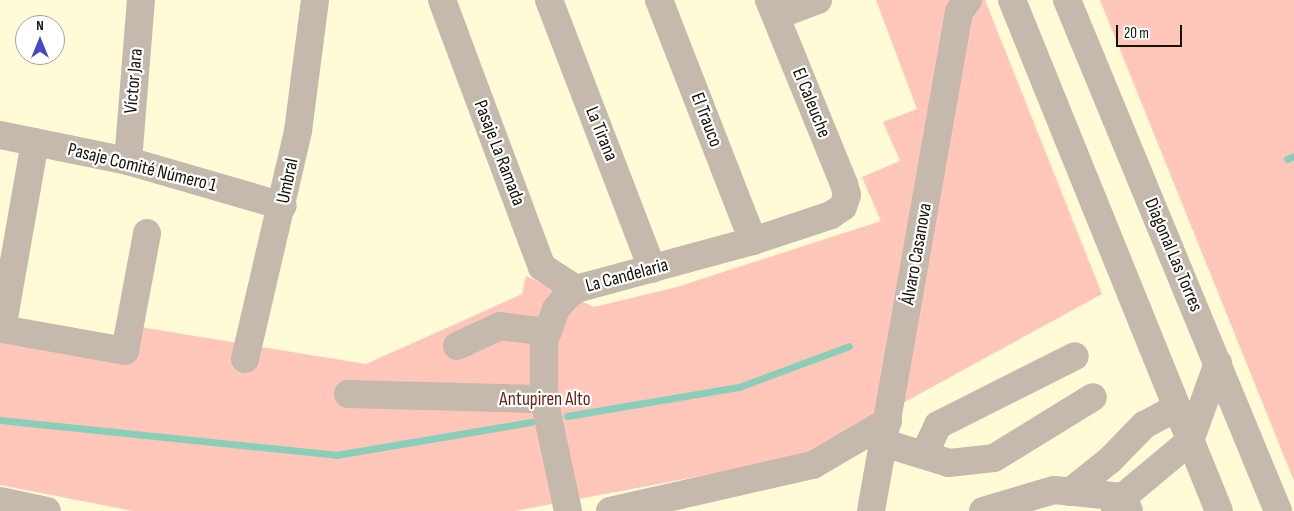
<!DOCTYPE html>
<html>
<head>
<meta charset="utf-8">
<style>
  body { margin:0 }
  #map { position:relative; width:1294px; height:511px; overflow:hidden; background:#fffbd6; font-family:"Sofia Sans Condensed",sans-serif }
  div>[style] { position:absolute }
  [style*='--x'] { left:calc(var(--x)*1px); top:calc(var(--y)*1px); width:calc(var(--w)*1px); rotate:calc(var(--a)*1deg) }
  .green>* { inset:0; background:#ffc6b9 }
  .stream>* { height:7px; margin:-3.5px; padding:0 3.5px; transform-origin:3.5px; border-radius:3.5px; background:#88ceb8 }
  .minor>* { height:28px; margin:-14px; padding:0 14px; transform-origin:14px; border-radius:14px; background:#c5b9ad }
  span { translate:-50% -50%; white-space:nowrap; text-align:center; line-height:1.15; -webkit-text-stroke:4.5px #fff; paint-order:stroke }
  .street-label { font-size:19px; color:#141306 }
  .park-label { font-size:19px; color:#681f11 }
  .north { position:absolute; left:15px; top:15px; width:50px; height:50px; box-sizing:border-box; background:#fff; border:1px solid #a1a19b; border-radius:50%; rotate:0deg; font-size:14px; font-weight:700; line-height:20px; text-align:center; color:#141306 }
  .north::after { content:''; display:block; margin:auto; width:18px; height:22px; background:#4849bf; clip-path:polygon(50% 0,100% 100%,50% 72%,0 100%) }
  .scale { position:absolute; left:1116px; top:25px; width:66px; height:22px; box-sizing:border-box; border:2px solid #141306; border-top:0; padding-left:6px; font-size:15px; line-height:18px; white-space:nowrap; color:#141306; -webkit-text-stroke:4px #fff; paint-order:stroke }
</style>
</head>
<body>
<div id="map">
  <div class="green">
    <i style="clip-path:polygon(876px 0,985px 0,1102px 294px,806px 456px,515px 511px,133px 511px,0 485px,0 325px,137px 348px,140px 327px,366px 364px,522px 294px,526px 276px,594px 307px,677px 287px,881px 221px,862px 177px,900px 161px,883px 122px,917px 109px)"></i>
    <i style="clip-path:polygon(1100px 0,1294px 0,1294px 481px)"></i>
  </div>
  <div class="stream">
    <i style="--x:1287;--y:159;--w:8;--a:-23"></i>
    <i style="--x:567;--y:416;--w:174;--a:-9.6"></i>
    <i style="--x:739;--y:387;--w:117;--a:-20.4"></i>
    <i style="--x:0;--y:420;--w:338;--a:5.9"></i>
    <i style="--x:336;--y:455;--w:198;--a:-9.6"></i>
  </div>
  <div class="minor">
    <i style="--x:442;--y:0;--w:285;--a:69.5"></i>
    <i style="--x:542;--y:267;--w:40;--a:32.9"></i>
    <i style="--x:549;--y:0;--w:288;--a:69"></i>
    <i style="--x:659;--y:0;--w:259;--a:68.7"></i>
    <i style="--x:1012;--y:0;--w:551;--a:67.95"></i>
    <i style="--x:1067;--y:0;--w:553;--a:67.56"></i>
    <i style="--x:776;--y:16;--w:45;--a:-20.9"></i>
    <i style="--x:0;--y:135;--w:131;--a:11.5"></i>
    <i style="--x:128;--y:161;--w:161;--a:16.2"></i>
    <i style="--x:35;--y:142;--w:190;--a:100"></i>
    <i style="--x:2;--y:329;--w:125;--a:10.1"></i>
    <i style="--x:125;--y:351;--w:120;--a:-79.4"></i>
    <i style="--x:128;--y:161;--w:162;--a:-85.4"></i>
    <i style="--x:457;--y:346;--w:47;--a:-24.9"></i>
    <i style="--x:500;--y:326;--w:47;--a:7.3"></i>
    <i style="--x:245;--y:359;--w:234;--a:-76.9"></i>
    <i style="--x:298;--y:131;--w:132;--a:-82.6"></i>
    <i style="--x:348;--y:394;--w:196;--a:1.5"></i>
    <i style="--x:884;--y:443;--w:68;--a:17.1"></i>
    <i style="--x:949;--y:463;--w:45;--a:-6.3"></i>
    <i style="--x:994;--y:458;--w:116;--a:-31.6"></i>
    <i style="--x:924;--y:455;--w:33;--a:-65"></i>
    <i style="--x:938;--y:425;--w:153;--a:-26.7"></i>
    <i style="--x:1070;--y:492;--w:51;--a:-38.7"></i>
    <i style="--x:1110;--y:460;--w:49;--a:-45.8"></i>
    <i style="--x:1144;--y:425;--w:34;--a:-28"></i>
    <i style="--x:0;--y:501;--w:48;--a:12"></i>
    <i style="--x:568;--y:511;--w:115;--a:-102.1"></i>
    <i style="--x:544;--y:399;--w:57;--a:-90"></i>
    <i style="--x:544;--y:342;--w:35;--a:-70"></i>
    <i style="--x:556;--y:309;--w:17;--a:-50"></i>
    <i style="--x:567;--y:296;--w:11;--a:-38"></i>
    <i style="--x:576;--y:289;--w:183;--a:-15.2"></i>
    <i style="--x:753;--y:241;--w:82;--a:-18.4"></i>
    <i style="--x:831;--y:215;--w:14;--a:-34"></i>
    <i style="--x:843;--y:207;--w:13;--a:-72"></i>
    <i style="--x:847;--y:195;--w:11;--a:-105"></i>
    <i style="--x:844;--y:184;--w:199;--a:-112.2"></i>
    <i style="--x:610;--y:511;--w:208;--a:-12.8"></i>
    <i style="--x:813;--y:465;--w:87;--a:-30.4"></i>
    <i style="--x:871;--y:511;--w:507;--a:-80"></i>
    <i style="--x:959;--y:12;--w:15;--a:-53"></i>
    <i style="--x:983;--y:511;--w:74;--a:-16.5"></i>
    <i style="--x:1054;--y:490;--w:69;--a:5.8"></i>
    <i style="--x:1123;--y:497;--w:15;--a:67"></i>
    <i style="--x:1115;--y:511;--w:16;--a:-60"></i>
    <i style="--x:1123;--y:497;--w:87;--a:-39.9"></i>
    <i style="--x:1190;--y:441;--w:83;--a:-70.3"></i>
  </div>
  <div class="street-label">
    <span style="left:134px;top:81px;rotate:-85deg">Víctor Jara</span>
    <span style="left:811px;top:103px;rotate:68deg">El Caleuche</span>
    <span style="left:706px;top:120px;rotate:69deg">El Trauco</span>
    <span style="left:601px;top:134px;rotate:68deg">La Tirana</span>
    <span style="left:499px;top:153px;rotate:69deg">Pasaje La Ramada</span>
    <span style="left:142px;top:168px;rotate:14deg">Pasaje Comité Número 1</span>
    <span style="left:288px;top:181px;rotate:-78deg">Umbral</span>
    <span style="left:917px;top:254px;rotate:-80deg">Álvaro Casanova</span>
    <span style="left:1173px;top:255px;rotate:67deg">Diagonal Las Torres</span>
    <span style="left:627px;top:276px;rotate:-15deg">La Candelaria</span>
  </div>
  <div class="park-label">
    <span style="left:545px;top:400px">Antupiren Alto</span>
  </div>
  <div class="north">N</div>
  <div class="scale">20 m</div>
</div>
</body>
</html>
